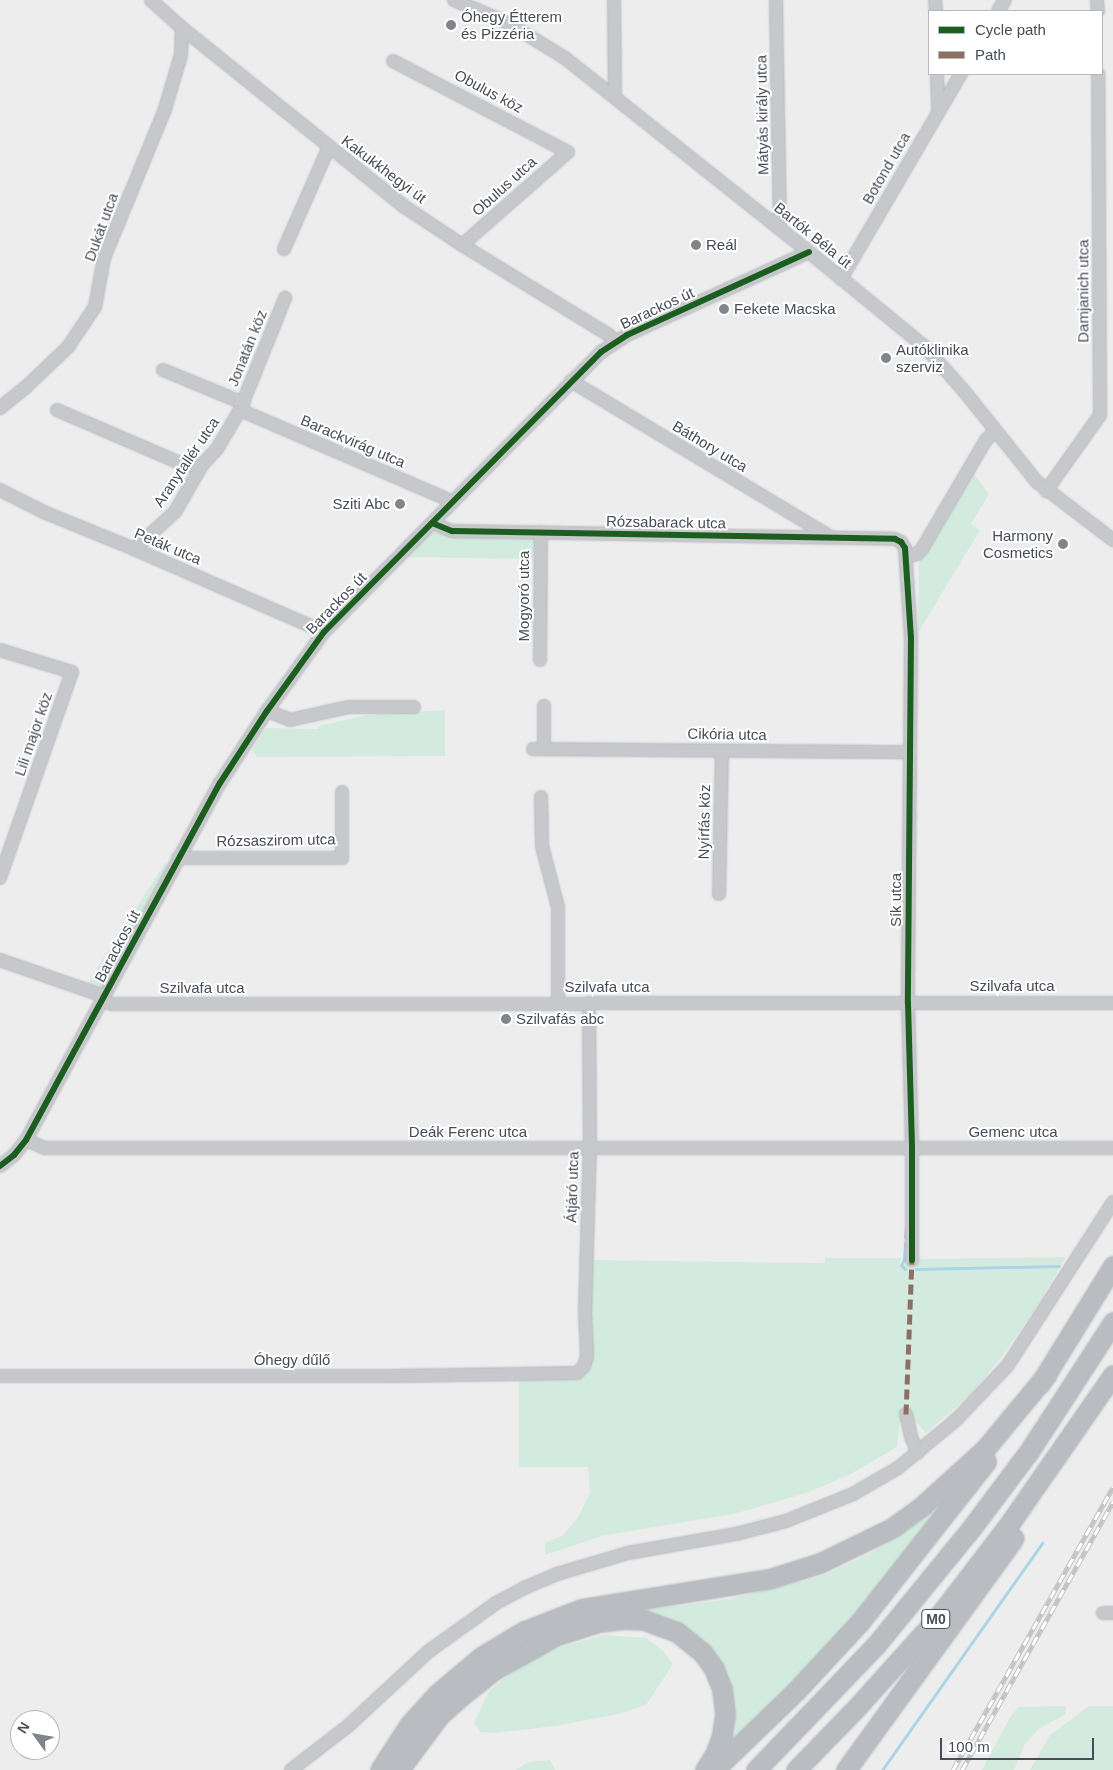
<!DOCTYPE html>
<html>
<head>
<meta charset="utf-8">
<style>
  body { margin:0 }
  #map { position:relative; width:1113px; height:1770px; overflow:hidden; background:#ededed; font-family:Helvetica,sans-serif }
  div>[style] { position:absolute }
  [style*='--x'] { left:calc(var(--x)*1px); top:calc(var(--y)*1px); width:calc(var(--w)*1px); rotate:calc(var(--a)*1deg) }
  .green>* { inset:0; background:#d3ebde }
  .stream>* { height:3px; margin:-1.5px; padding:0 1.5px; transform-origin:1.5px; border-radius:1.5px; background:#abd4e5 }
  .roads { filter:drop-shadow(0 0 1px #b2b6bc) drop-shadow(0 0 1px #b2b6bc) }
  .minor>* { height:12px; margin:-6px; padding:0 6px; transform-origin:6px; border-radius:6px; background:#c7c8cb }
  .highway>* { height:19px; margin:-9.5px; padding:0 9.5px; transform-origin:9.5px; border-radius:9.5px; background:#b9bdc1 }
  .rail>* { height:5px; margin-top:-2.5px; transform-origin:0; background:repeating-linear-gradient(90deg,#fff 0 9px,#c2c3c5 0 18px); box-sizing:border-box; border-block:1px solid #c2c3c5 }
  .quiet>* { height:5px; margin-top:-2.5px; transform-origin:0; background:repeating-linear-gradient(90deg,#8d6e63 0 10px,transparent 0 15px) }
  .cycleway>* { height:6px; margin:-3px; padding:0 3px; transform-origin:3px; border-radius:3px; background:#1b5e20 }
  .dots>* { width:14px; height:14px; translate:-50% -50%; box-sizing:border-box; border:2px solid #fff; border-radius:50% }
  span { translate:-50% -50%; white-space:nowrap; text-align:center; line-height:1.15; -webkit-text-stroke:4px #fff; paint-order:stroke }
  .shield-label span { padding:1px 4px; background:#fff; border:1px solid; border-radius:4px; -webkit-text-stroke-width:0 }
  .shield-label { font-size:14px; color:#464d57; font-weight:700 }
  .poi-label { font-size:15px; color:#464d57 }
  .left { translate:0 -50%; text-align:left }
  .right { translate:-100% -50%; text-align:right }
  .street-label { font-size:15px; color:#464d57 }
  .legend { position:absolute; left:928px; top:10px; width:175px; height:65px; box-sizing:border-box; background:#fff; border:1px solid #b5b8bc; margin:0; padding:6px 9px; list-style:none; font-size:15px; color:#464d57 }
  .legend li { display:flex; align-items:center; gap:10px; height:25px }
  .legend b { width:25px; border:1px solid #b5b8bc }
  .north { position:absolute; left:10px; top:1710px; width:50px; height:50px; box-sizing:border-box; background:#fff; border:1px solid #b5b8bc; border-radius:50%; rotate:302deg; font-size:14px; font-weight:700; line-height:20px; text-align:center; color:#464d57 }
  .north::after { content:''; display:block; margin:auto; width:18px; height:22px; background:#80858c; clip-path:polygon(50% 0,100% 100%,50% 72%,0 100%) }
  .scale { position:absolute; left:940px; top:1738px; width:154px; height:22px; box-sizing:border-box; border:2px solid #464d57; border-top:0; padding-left:6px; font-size:15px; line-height:18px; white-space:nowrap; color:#464d57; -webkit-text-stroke:4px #fff; paint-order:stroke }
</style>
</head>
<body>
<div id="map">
  <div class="green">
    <i style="clip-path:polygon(973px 472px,989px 494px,971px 524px,980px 530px,918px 633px,919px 558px)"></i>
    <i style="clip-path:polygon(431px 533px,535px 536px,533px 559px,406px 557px)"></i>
    <i style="clip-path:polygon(445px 710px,445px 756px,257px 757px,252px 749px,266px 728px,317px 729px,319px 726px,367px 715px)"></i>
    <i style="clip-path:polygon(165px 863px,168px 865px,100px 987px,88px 983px)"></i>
    <i style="clip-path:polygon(1066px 1257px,1033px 1312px,1000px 1359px,970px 1395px,926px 1433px,914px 1419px,900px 1422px,897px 1447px,849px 1475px,806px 1493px,734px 1514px,602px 1536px,545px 1555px,545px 1543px,562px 1536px,577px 1519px,590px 1493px,588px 1467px,519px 1467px,519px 1378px,581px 1378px,584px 1374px,589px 1260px,825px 1263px,825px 1258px,901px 1258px,899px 1265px,920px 1259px)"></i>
    <i style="clip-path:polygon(954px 1491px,848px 1622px,812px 1662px,729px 1746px,735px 1714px,731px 1684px,718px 1660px,629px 1612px,730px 1599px,822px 1576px,869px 1554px,923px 1519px)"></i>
    <i style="clip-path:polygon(605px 1635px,647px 1638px,663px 1651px,673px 1664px,646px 1705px,619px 1714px,555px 1726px,494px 1733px,480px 1732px,474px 1722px,489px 1691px,510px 1674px,546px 1651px)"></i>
    <i style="clip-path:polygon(1066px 1706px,1065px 1715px,1040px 1728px,1025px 1744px,1014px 1770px,982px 1770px,1009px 1719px,1018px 1707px)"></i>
    <i style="clip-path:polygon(1089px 1706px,1113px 1706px,1113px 1770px,1030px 1770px,1050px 1735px)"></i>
    <i style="clip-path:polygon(550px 1760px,555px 1770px,515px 1770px,528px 1762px)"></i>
  </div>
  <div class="stream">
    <i style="--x:905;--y:1237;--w:9;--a:-84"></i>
    <i style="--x:905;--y:1269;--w:6;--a:-135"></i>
    <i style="--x:901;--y:1265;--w:7;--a:-63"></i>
    <i style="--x:904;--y:1259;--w:16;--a:-86"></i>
    <i style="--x:916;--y:1269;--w:143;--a:-1.2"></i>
    <i style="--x:882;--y:1770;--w:278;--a:-54.8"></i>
  </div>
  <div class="roads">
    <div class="minor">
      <i style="--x:151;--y:0;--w:42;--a:42.1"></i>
      <i style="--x:182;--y:28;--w:286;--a:38.8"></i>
      <i style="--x:405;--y:207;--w:69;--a:33.7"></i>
      <i style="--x:462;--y:245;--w:172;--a:31.5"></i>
      <i style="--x:609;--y:335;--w:8;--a:45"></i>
      <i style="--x:454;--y:0;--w:59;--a:23.1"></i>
      <i style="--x:508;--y:23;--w:67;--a:31.6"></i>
      <i style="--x:565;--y:58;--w:312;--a:38.5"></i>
      <i style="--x:809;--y:252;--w:150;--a:39.3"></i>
      <i style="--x:925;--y:347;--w:59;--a:48.4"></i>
      <i style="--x:964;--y:391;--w:117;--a:51.3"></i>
      <i style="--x:1037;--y:482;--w:96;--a:37.3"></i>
      <i style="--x:614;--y:0;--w:97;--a:89.4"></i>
      <i style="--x:776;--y:0;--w:229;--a:89"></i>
      <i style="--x:935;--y:0;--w:11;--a:85"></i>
      <i style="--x:1097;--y:0;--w:11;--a:85"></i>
      <i style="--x:998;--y:11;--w:13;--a:-58"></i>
      <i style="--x:393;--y:61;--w:197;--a:27.5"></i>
      <i style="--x:568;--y:152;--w:141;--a:138.7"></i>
      <i style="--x:937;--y:74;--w:37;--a:88"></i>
      <i style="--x:284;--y:249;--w:111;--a:-66.2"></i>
      <i style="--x:841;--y:279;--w:238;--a:-59.7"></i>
      <i style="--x:163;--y:370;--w:87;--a:22.4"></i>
      <i style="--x:571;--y:381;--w:303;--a:31"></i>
      <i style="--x:0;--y:408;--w:33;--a:-39"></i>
      <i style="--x:26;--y:387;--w:58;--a:-43.6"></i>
      <i style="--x:68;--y:347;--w:48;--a:-56"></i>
      <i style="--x:95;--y:307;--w:50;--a:-79.6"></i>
      <i style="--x:104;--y:258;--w:161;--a:-67.7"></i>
      <i style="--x:165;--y:109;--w:56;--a:-73.5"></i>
      <i style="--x:181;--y:55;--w:27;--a:-88"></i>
      <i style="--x:57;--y:410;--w:139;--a:23.3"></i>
      <i style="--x:185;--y:465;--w:17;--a:0"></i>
      <i style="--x:240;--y:410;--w:222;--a:23.3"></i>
      <i style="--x:444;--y:498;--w:9;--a:36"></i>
      <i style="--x:0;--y:490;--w:51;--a:26.6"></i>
      <i style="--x:46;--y:513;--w:95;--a:22.2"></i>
      <i style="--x:134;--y:549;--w:207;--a:23.6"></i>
      <i style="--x:1046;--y:491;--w:93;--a:-54.6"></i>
      <i style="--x:1100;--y:415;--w:341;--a:-90.3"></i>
      <i style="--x:432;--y:523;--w:22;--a:22"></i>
      <i style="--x:452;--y:531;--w:443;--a:1"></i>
      <i style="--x:895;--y:539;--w:7;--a:27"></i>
      <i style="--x:901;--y:542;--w:7;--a:56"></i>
      <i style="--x:905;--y:548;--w:90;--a:86.2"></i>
      <i style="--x:911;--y:638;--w:365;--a:90.5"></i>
      <i style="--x:908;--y:1003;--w:145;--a:88.4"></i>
      <i style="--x:912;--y:1148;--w:112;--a:90"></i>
      <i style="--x:134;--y:549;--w:55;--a:-42.1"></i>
      <i style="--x:175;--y:512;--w:54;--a:-60.1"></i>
      <i style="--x:202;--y:465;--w:22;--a:-47"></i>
      <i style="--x:217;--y:449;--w:45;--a:-59.5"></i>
      <i style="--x:240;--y:410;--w:121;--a:-68.1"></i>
      <i style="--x:906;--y:557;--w:11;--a:-15"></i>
      <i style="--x:917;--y:554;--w:7;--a:-45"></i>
      <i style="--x:922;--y:549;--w:126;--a:-59.6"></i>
      <i style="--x:986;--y:440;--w:13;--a:-45"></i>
      <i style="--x:0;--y:650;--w:75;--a:17"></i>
      <i style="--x:72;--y:672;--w:218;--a:109.3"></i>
      <i style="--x:540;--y:660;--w:128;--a:-89.6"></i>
      <i style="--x:544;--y:706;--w:43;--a:90"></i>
      <i style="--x:267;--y:711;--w:25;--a:21"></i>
      <i style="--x:290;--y:720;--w:59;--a:-12.6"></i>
      <i style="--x:348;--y:707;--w:66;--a:0"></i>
      <i style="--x:533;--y:749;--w:375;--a:0.5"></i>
      <i style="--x:541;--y:797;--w:49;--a:88.8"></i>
      <i style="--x:542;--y:846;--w:63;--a:75.3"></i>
      <i style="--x:558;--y:907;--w:97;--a:90"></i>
      <i style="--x:178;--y:858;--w:164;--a:0"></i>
      <i style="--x:342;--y:858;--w:66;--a:-90"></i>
      <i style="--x:719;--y:894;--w:143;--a:-88.8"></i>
      <i style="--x:0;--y:960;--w:110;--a:19.1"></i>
      <i style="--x:102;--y:1001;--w:10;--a:17"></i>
      <i style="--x:112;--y:1004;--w:1001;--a:-0.06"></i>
      <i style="--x:26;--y:1140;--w:21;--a:23"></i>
      <i style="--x:45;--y:1148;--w:1068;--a:0"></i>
      <i style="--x:0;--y:1166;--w:18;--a:-38"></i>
      <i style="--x:14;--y:1155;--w:19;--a:-51"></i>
      <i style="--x:26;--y:1140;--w:406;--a:-61.5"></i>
      <i style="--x:220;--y:783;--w:86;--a:-56.9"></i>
      <i style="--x:267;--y:711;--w:97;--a:-54.2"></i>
      <i style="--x:324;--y:632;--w:394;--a:-45.3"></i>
      <i style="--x:601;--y:352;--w:31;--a:-33"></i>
      <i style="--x:627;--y:335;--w:200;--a:-24.5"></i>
      <i style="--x:0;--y:1376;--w:391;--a:0"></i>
      <i style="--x:391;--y:1376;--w:186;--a:-0.9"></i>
      <i style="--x:577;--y:1373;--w:10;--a:-45"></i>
      <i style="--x:584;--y:1366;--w:10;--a:-73"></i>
      <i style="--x:587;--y:1356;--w:44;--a:-92.6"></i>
      <i style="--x:585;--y:1312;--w:164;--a:-88.3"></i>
      <i style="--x:590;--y:1148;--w:145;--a:-90.4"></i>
      <i style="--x:906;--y:1414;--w:26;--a:77"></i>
      <i style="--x:912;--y:1439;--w:15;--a:67"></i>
      <i style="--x:1103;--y:1613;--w:10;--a:0"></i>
      <i style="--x:291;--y:1770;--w:72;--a:-37.7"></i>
      <i style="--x:348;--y:1726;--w:110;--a:-42.8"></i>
      <i style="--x:429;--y:1651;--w:82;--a:-35.6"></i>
      <i style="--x:496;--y:1603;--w:32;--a:-28"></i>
      <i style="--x:524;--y:1588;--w:36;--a:-23"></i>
      <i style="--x:557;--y:1574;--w:74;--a:-16.5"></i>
      <i style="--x:628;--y:1553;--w:110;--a:-10"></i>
      <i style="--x:736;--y:1534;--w:52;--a:-14.6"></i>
      <i style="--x:786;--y:1521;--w:72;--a:-21.9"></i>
      <i style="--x:853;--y:1494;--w:52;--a:-30"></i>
      <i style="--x:898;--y:1468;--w:75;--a:-39.6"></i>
      <i style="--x:956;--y:1420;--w:76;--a:-46.6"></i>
      <i style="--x:1008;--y:1365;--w:194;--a:-57.2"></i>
    </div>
    <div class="highway">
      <i style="--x:1040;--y:1384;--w:139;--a:-58.3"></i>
      <i style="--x:380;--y:1770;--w:54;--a:-57.2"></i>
      <i style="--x:409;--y:1725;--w:42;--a:-47.9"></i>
      <i style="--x:437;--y:1694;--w:57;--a:-40.1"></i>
      <i style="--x:481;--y:1657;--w:50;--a:-31.2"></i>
      <i style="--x:524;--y:1631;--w:61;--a:-21.1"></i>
      <i style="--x:581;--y:1609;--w:190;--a:-9.1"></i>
      <i style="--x:769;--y:1579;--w:53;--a:-17.4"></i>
      <i style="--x:820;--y:1563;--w:80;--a:-25.9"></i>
      <i style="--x:892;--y:1528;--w:36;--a:-36"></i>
      <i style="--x:921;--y:1507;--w:86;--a:-42.2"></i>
      <i style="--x:985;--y:1449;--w:97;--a:-50.4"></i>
      <i style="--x:399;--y:1770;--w:67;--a:-53.5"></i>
      <i style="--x:439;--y:1716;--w:28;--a:-42"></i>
      <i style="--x:460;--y:1697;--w:43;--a:-38.5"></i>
      <i style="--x:494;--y:1670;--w:70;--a:-29.1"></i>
      <i style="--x:555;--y:1636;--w:46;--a:-17.7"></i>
      <i style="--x:599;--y:1622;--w:25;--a:-7"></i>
      <i style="--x:624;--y:1619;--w:20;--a:3"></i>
      <i style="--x:644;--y:1620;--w:35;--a:20"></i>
      <i style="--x:677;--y:1632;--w:33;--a:39"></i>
      <i style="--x:703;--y:1653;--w:19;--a:55"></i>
      <i style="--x:714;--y:1669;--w:22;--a:68"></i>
      <i style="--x:722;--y:1689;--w:26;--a:83"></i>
      <i style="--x:725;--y:1715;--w:20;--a:99"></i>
      <i style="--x:722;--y:1735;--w:20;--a:110"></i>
      <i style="--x:715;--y:1754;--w:19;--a:122"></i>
      <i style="--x:714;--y:1770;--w:114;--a:-43.9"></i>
      <i style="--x:796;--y:1691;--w:94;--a:-47.2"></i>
      <i style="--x:860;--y:1622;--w:204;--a:-51.8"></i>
      <i style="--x:756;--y:1770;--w:173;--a:-46.2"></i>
      <i style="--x:876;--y:1645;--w:154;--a:-50.8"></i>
      <i style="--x:973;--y:1526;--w:95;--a:-53.1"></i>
      <i style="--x:1030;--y:1450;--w:153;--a:-57"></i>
      <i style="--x:796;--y:1770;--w:89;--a:-45.9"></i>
      <i style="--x:858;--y:1706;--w:120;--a:-48"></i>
      <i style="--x:938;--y:1617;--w:118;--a:-52.5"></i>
      <i style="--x:1010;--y:1523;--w:180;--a:-55.2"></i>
      <i style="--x:846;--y:1770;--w:286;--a:-54.1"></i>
    </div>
  </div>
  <div class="rail">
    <i style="--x:953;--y:1770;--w:325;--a:-60.5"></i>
    <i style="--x:962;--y:1770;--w:308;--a:-60.6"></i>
  </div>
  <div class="quiet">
    <i style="--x:906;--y:1414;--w:154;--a:-87.8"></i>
  </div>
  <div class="cycleway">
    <i style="--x:432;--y:523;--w:22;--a:22"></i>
    <i style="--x:452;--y:531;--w:443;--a:1"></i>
    <i style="--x:895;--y:539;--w:7;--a:27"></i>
    <i style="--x:901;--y:542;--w:7;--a:56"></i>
    <i style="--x:905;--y:548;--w:90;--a:86.2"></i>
    <i style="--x:911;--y:638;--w:365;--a:90.5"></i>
    <i style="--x:908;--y:1003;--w:145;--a:88.4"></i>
    <i style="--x:912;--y:1148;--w:112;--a:90"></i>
    <i style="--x:0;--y:1166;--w:18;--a:-38"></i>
    <i style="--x:14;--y:1155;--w:19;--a:-51"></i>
    <i style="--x:26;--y:1140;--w:406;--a:-61.5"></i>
    <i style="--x:220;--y:783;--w:86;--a:-56.9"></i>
    <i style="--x:267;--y:711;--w:97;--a:-54.2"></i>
    <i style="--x:324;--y:632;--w:394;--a:-45.3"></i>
    <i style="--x:601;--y:352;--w:31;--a:-33"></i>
    <i style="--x:627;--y:335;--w:200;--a:-24.5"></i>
  </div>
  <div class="dots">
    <i style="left:451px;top:25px;background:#80858c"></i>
    <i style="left:696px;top:245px;background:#80858c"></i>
    <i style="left:724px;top:309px;background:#80858c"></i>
    <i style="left:886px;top:358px;background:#80858c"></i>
    <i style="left:400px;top:504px;background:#80858c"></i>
    <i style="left:1063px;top:544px;background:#80858c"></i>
    <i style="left:506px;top:1019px;background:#80858c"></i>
  </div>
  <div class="shield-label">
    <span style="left:936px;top:1619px">M0</span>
  </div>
  <div class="poi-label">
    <span class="left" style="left:461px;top:25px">Óhegy Étterem<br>és Pizzéria</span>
    <span class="left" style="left:706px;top:245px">Reál</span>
    <span class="left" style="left:734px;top:309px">Fekete Macska</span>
    <span class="left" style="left:896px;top:358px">Autóklinika<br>szerviz</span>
    <span class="right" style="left:390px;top:504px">Sziti Abc</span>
    <span class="right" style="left:1053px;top:544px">Harmony<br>Cosmetics</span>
    <span class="left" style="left:516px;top:1019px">Szilvafás abc</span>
  </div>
  <div class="street-label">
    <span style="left:489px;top:91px;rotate:28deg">Obulus köz</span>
    <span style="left:762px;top:115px;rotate:-91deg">Mátyás király utca</span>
    <span style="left:886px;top:168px;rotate:-60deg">Botond utca</span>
    <span style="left:384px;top:169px;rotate:37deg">Kakukkhegyi út</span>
    <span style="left:504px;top:186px;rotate:-42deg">Obulus utca</span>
    <span style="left:101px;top:227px;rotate:-70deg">Dukát utca</span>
    <span style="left:813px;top:235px;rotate:39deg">Bartók Béla út</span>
    <span style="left:1083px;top:291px;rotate:-90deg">Damjanich utca</span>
    <span style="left:657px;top:308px;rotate:-25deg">Barackos út</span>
    <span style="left:247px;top:348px;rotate:-68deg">Jonatán köz</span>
    <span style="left:353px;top:441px;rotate:23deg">Barackvirág utca</span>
    <span style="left:710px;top:446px;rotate:31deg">Báthory utca</span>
    <span style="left:186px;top:462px;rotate:-56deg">Aranytallér utca</span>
    <span style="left:666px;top:522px;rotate:1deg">Rózsabarack utca</span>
    <span style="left:168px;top:546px;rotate:23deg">Peták utca</span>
    <span style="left:524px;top:596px;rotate:-90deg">Mogyoró utca</span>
    <span style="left:336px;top:603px;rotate:-46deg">Barackos út</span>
    <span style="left:33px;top:734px;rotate:-71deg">Lili major köz</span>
    <span style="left:727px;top:734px;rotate:1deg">Cikória utca</span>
    <span style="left:704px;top:822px;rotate:-89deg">Nyírfás köz</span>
    <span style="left:276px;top:840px;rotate:-1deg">Rózsaszirom utca</span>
    <span style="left:896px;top:900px;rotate:-90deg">Sík utca</span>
    <span style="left:117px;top:946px;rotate:-62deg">Barackos út</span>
    <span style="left:1012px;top:986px">Szilvafa utca</span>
    <span style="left:607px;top:987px">Szilvafa utca</span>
    <span style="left:202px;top:988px">Szilvafa utca</span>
    <span style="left:468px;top:1132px">Deák Ferenc utca</span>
    <span style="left:1013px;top:1132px">Gemenc utca</span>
    <span style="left:572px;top:1187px;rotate:-88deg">Átjáró utca</span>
    <span style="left:292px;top:1360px">Óhegy dűlő</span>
  </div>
  <ul class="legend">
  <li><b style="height:6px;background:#1b5e20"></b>Cycle path</li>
  <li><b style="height:6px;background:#8d6e63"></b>Path</li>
  </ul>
  <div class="north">N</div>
  <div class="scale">100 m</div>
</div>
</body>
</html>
